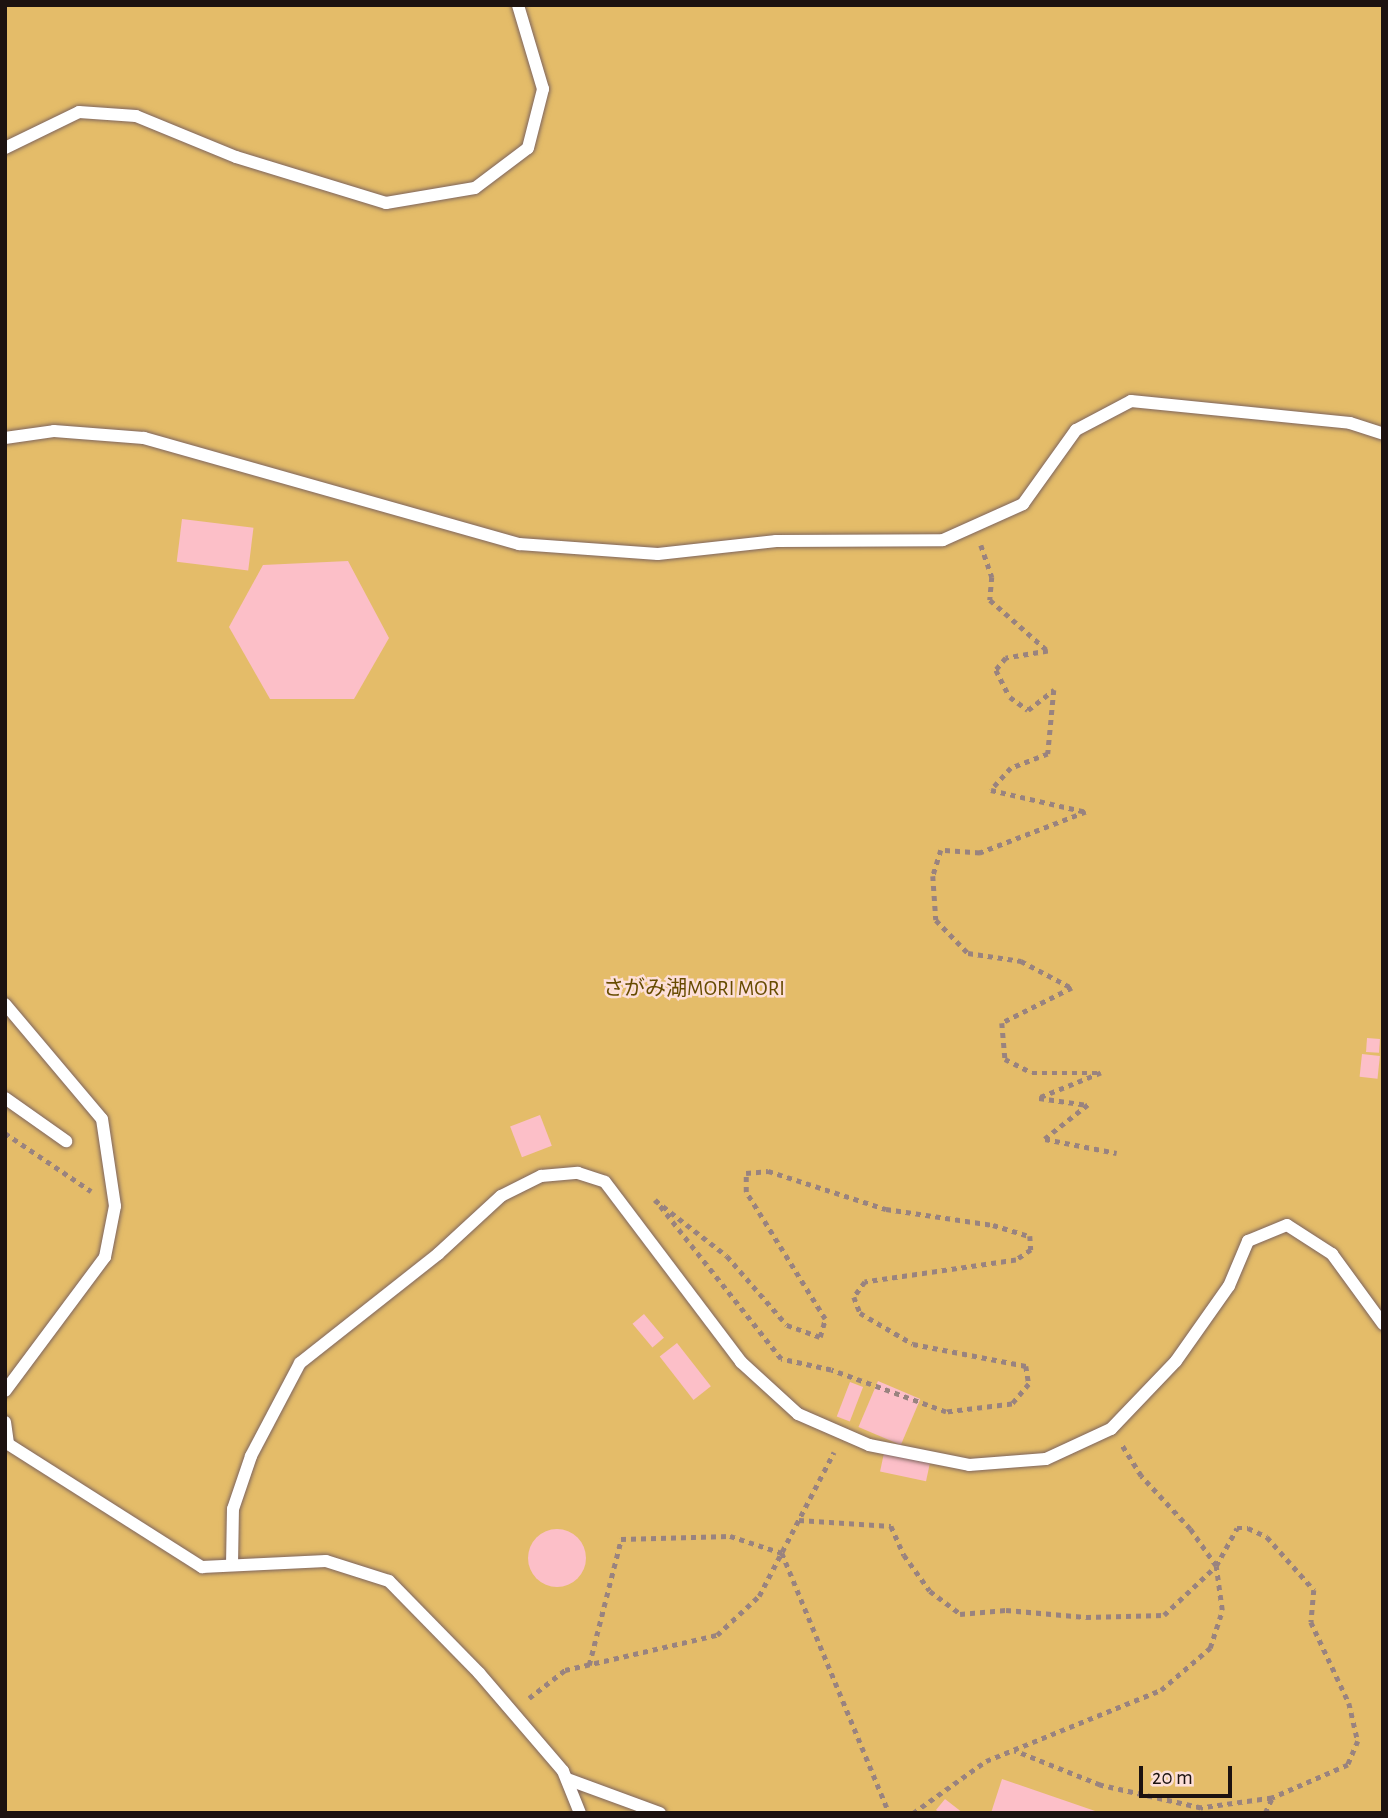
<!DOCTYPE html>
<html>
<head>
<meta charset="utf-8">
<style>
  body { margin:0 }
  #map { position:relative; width:1388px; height:1818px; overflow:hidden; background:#fddfd8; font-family:"Alegreya Sans","Noto Sans JP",sans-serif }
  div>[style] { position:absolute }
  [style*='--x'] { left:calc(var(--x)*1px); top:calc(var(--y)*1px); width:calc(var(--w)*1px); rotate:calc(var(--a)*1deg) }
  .green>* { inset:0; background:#e4bc69; transform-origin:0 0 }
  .building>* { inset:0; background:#fcbfc8; transform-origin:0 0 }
  .round { border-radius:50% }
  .path>* { height:4.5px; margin-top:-2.25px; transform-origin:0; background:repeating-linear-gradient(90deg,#99837f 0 5px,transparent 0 10px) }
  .roads { filter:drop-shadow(0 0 2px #7d645e) drop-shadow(0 0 2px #7d645e) }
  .service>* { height:12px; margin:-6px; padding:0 6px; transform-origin:6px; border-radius:6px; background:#fff }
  span { translate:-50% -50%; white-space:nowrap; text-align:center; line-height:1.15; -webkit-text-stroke:5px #fddfd8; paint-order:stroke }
  .park-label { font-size:21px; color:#674b00 }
  .frame { position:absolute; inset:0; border:7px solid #1c1210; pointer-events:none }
  .scale { position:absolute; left:1139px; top:1766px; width:93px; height:32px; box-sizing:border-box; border:4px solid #1c1210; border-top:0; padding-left:9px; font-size:21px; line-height:24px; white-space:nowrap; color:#1c1210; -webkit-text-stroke:5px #fddfd8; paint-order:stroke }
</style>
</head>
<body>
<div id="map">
  <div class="green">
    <i style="left:5px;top:5px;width:1378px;height:1808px"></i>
  </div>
  <div class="building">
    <i style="left:182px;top:519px;width:72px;height:43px;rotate:7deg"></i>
    <i style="clip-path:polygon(348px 561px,389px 638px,354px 699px,270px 699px,229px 627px,263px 565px)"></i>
    <i style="left:1367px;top:1038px;width:13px;height:14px;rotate:4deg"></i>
    <i style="left:1362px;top:1054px;width:18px;height:23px;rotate:6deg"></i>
    <i style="left:540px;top:1115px;width:33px;height:32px;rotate:69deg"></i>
    <i style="left:644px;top:1314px;width:31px;height:15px;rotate:50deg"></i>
    <i style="left:677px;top:1343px;width:55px;height:22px;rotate:52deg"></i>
    <i style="left:878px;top:1381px;width:46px;height:50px;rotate:23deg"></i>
    <i style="left:850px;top:1382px;width:14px;height:37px;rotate:21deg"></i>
    <i style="left:884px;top:1453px;width:47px;height:19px;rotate:12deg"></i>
    <i class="round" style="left:528px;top:1529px;width:58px;height:58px"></i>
    <i style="clip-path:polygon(1002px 1779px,1098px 1812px,1098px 1813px,991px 1813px)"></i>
    <i style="clip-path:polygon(945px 1799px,963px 1813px,940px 1813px,936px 1810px)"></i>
  </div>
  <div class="path">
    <i style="--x:981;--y:545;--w:34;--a:71"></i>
    <i style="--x:992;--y:577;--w:23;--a:95"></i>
    <i style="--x:990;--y:600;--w:77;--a:41.3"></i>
    <i style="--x:1048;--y:651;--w:43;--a:170.5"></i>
    <i style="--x:1006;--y:658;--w:16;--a:130"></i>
    <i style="--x:996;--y:670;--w:30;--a:63"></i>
    <i style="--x:1010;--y:697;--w:22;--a:36"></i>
    <i style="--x:1028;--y:710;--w:33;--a:-38"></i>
    <i style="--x:1054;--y:690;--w:64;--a:95.4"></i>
    <i style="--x:1048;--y:754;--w:40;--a:159"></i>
    <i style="--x:1011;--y:768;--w:30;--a:132"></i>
    <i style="--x:991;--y:790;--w:98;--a:13"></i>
    <i style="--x:1086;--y:812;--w:114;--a:158.9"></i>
    <i style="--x:980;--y:853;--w:39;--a:-176"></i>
    <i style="--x:941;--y:850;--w:27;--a:107"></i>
    <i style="--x:933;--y:876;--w:44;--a:86.1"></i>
    <i style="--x:936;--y:920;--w:46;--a:45.9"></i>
    <i style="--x:968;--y:953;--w:54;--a:8.6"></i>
    <i style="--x:1021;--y:961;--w:58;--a:27.9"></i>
    <i style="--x:1072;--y:988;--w:78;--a:153.4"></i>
    <i style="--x:1002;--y:1023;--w:36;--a:85"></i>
    <i style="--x:1005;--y:1059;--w:30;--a:27"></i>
    <i style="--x:1032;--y:1073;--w:69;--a:0"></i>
    <i style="--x:1101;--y:1073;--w:67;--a:158"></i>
    <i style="--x:1039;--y:1098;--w:49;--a:8.1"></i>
    <i style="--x:1088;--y:1105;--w:55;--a:141.7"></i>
    <i style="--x:1045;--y:1139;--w:73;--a:11"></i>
    <i style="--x:5;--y:1133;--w:104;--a:34"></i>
    <i style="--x:768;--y:1171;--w:124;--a:17.9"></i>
    <i style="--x:886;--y:1209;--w:108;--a:8.5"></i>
    <i style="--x:993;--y:1225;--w:39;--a:17"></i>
    <i style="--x:1030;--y:1236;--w:14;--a:86"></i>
    <i style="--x:1031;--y:1250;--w:18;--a:146"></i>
    <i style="--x:1016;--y:1260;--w:153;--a:171.7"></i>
    <i style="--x:865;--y:1282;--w:19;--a:126"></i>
    <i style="--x:854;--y:1297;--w:17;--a:69"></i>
    <i style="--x:860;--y:1313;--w:61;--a:30.3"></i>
    <i style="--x:913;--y:1344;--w:115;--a:11"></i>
    <i style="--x:1026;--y:1366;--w:18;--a:81"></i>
    <i style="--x:1029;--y:1384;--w:26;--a:130"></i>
    <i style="--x:1012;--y:1404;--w:66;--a:173.1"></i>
    <i style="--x:946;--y:1412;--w:122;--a:-159.9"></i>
    <i style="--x:831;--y:1370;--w:51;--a:-167.6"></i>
    <i style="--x:781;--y:1359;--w:203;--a:-128.4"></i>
    <i style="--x:655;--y:1200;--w:91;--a:37.9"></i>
    <i style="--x:727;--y:1256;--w:91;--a:49"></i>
    <i style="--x:787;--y:1325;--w:35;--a:20"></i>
    <i style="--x:820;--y:1337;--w:19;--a:-74"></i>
    <i style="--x:825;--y:1319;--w:150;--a:-121.9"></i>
    <i style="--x:746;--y:1192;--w:19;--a:-90"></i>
    <i style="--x:746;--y:1173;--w:22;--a:-5"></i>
    <i style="--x:799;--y:1520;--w:92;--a:3.7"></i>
    <i style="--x:891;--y:1526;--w:32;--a:66"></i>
    <i style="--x:904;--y:1555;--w:44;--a:54.2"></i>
    <i style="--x:930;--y:1591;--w:38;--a:37"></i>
    <i style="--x:960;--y:1614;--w:46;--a:-5"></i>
    <i style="--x:1006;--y:1610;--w:80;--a:5"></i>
    <i style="--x:1086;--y:1617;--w:78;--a:-1.5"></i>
    <i style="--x:1164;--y:1615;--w:71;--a:-43.3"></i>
    <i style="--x:1216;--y:1566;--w:43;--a:-61.1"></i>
    <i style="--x:1237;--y:1528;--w:11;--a:0"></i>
    <i style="--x:1248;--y:1528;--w:21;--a:25"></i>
    <i style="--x:1267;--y:1537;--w:71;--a:48.4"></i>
    <i style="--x:1314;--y:1590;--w:32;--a:95"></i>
    <i style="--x:1311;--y:1622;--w:89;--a:64.9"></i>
    <i style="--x:1349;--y:1703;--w:39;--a:77"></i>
    <i style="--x:1358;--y:1741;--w:26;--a:113"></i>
    <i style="--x:1348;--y:1765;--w:83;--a:156.5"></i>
    <i style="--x:1272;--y:1798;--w:72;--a:172"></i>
    <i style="--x:1201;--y:1808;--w:104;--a:-167.2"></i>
    <i style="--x:1100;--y:1785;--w:92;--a:-158.2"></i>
    <i style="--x:589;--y:1665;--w:130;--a:-75.7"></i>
    <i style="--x:621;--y:1539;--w:109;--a:-1.6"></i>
    <i style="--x:730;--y:1536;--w:55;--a:18.1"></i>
    <i style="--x:782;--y:1553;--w:281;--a:67.6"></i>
    <i style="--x:529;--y:1698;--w:46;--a:-37.9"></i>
    <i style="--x:565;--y:1670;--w:156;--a:-13"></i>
    <i style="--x:717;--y:1635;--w:57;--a:-42.9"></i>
    <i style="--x:759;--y:1596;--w:162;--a:-62.5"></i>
    <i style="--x:913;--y:1813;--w:90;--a:-35.5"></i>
    <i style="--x:986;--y:1761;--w:189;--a:-22.1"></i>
    <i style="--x:1161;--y:1690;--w:65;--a:-40.6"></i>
    <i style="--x:1210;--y:1648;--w:40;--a:-72"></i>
    <i style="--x:1222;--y:1610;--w:44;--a:-97.8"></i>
    <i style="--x:1216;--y:1566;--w:45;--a:-125.1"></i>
    <i style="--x:1190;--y:1529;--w:72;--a:-132.8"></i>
    <i style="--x:1141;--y:1476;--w:36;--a:-122"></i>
    <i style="--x:1265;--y:1813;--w:17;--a:-65"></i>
  </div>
  <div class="roads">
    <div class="service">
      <i style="--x:5;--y:148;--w:82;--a:-25.9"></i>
      <i style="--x:79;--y:112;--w:57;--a:4"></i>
      <i style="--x:136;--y:116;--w:108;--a:22.3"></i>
      <i style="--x:236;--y:157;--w:157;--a:17"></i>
      <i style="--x:386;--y:203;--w:90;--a:-9.6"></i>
      <i style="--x:475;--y:188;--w:66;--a:-37"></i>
      <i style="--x:528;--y:148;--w:61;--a:-75.7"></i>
      <i style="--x:543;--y:89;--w:88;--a:-106.6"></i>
      <i style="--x:5;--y:438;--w:49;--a:-8.1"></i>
      <i style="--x:54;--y:431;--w:90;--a:4.4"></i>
      <i style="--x:144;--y:438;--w:390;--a:15.8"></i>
      <i style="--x:519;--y:544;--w:139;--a:4.1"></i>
      <i style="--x:658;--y:554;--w:119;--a:-6.3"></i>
      <i style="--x:776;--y:541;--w:167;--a:-0.3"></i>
      <i style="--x:943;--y:540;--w:88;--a:-24.2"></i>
      <i style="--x:1023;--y:504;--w:91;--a:-54.4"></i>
      <i style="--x:1076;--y:430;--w:62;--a:-27.8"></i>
      <i style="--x:1131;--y:401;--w:220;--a:5.7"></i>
      <i style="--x:1350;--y:423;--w:35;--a:18"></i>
      <i style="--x:5;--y:1004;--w:150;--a:49.9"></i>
      <i style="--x:102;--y:1119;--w:88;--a:81.5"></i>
      <i style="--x:115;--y:1206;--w:52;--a:101.1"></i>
      <i style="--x:105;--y:1257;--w:167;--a:126.7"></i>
      <i style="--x:5;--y:1098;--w:75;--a:35.2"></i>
      <i style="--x:5;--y:1422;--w:22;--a:82"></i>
      <i style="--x:8;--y:1444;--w:230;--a:32.4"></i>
      <i style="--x:202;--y:1567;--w:124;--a:-2.8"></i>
      <i style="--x:326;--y:1561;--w:66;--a:17.6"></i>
      <i style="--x:389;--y:1581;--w:129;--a:45.6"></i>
      <i style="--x:479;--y:1673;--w:129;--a:49.4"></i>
      <i style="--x:563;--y:1771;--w:45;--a:68"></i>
      <i style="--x:232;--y:1565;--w:56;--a:-89"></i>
      <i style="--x:233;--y:1509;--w:56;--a:-71.2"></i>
      <i style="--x:251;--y:1456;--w:105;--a:-62.2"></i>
      <i style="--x:300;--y:1363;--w:176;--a:-38.3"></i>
      <i style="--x:438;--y:1254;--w:86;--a:-42.6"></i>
      <i style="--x:501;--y:1196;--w:45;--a:-26.6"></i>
      <i style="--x:541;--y:1176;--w:37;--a:-5"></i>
      <i style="--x:578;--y:1173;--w:28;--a:18"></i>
      <i style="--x:605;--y:1182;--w:226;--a:52.9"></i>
      <i style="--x:741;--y:1362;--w:77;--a:42.4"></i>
      <i style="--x:798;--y:1414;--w:77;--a:23.6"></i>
      <i style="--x:869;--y:1445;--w:102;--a:11.3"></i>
      <i style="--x:969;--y:1465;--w:77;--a:-4.5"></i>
      <i style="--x:1046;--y:1459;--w:72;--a:-24.8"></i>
      <i style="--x:1111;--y:1429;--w:94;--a:-46.3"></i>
      <i style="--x:1176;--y:1361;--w:92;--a:-54.8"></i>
      <i style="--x:1229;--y:1286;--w:49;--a:-67.1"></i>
      <i style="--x:1248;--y:1241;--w:42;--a:-22.3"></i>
      <i style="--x:1287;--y:1225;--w:54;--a:32.8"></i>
      <i style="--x:1332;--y:1254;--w:87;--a:53.9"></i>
      <i style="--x:567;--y:1779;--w:99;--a:20.1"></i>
    </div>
  </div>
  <div class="park-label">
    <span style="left:694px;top:989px">さがみ湖MORI MORI</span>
  </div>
  <div class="frame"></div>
  <div class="scale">20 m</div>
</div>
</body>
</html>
